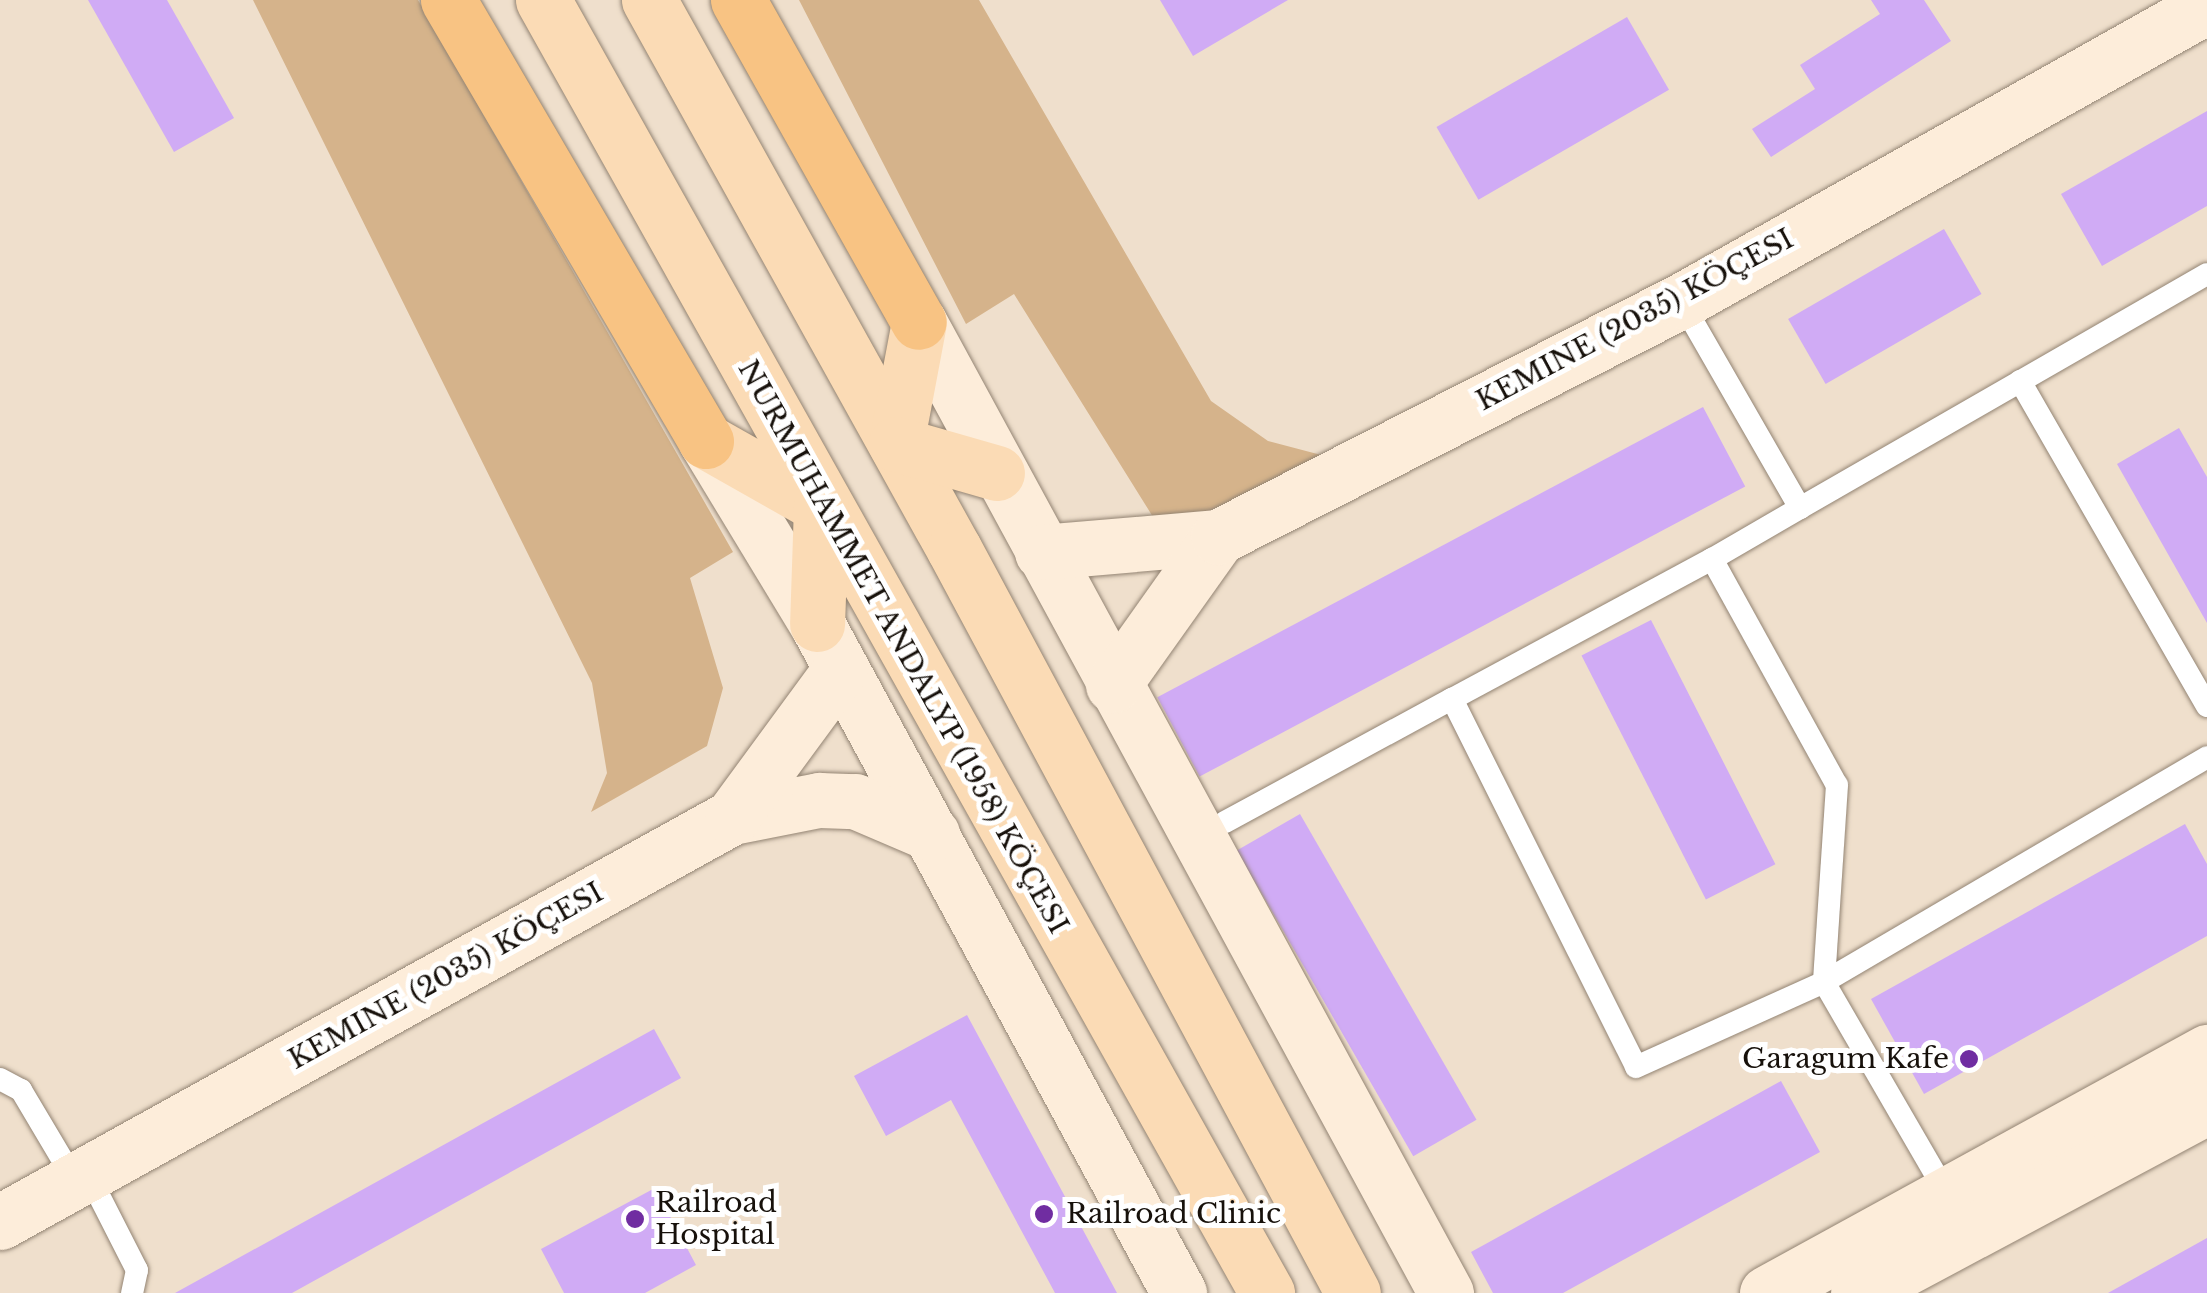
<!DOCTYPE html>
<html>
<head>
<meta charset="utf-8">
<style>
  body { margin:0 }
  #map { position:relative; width:2207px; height:1293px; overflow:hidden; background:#efdfcc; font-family:"Libre Baskerville",serif }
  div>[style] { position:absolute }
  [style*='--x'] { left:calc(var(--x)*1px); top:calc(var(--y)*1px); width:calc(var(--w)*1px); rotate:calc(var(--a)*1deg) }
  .green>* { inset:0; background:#d5b38b }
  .building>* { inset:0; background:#d0abf5; transform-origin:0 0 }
  .roads { filter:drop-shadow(0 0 2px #938473) drop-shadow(0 0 2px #938473) }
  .lane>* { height:22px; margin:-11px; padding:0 11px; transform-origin:11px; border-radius:11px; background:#fff }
  .secondary>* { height:55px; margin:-27.5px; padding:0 27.5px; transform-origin:27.5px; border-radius:27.5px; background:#fdedda }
  .primary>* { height:55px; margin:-27.5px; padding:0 27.5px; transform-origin:27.5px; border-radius:27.5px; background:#fbdbb5 }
  .highway>* { height:55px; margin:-27.5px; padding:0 27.5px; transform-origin:27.5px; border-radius:27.5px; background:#f8c383 }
  .dots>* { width:28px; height:28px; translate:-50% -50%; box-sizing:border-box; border:5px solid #fff; border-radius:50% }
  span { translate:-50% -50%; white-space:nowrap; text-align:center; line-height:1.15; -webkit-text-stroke:10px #fff; paint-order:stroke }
  .street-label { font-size:28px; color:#17110b }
  .poi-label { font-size:28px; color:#17110b }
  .right { translate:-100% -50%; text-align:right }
  .left { translate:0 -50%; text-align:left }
</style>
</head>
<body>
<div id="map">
  <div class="green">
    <i style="clip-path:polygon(253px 0,418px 0,733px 552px,690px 578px,723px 688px,707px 746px,591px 812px,607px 773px,592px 683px)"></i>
    <i style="clip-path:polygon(799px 0,979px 0,1211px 401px,1268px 441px,1325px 456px,1163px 533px,1014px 294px,966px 324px)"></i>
  </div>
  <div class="building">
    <i style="clip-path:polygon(88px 0,167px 0,234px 118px,174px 152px)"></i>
    <i style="clip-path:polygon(1160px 0,1288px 0,1193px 56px)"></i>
    <i style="clip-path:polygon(1871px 0,1924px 0,1951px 41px,1771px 157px,1752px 129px,1815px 89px,1800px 65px,1880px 14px)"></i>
    <i style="left:1627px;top:17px;width:84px;height:220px;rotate:60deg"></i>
    <i style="clip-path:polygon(2207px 111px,2207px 206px,2102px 266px,2061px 194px)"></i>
    <i style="left:1944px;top:229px;width:75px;height:180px;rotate:60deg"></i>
    <i style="left:1703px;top:407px;width:90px;height:618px;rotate:62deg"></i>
    <i style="clip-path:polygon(2179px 428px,2207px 477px,2207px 623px,2117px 464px)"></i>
    <i style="left:1651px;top:620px;width:274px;height:78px;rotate:63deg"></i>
    <i style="left:1300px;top:814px;width:353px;height:73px;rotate:60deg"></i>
    <i style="clip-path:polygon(2185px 824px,2207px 864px,2207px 936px,1924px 1094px,1871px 999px)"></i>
    <i style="clip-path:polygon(967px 1015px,1117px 1293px,1055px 1293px,951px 1100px,886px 1136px,854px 1076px)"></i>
    <i style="clip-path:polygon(654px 1029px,681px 1078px,292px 1293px,175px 1293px)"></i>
    <i style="clip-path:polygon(1781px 1081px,1820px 1152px,1563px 1293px,1493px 1293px,1471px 1252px)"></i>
    <i style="clip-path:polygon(655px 1188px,696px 1265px,645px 1293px,564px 1293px,541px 1249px)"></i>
    <i style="clip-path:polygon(2207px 1238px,2207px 1293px,2108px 1293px)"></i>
  </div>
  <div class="roads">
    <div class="lane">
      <i style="--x:1681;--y:301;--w:239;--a:60.1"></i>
      <i style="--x:1800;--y:508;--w:102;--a:149.9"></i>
      <i style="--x:1712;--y:559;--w:258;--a:61.1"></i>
      <i style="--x:1837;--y:785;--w:197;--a:93.8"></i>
      <i style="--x:1824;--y:982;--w:245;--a:59.9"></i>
      <i style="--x:2020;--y:381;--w:375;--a:60.1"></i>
      <i style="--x:1800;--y:508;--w:469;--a:-29.9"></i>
      <i style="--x:1712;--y:559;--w:295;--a:151.7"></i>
      <i style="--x:1452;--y:699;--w:411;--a:63.4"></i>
      <i style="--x:1636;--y:1067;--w:206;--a:-24.3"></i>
      <i style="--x:1824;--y:982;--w:444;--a:-30.4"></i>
      <i style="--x:1225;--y:822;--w:258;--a:-28.5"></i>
      <i style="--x:0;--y:1079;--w:24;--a:28"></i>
      <i style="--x:21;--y:1090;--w:106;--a:59.3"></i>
      <i style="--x:88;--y:1174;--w:108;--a:63"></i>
      <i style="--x:137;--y:1270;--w:24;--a:102"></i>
    </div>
    <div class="secondary">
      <i style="--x:919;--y:322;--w:1105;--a:61.51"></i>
      <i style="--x:706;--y:441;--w:214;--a:58.8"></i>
      <i style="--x:817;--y:624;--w:761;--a:61.58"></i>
      <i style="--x:1042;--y:552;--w:177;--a:-4.9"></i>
      <i style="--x:1113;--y:685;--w:181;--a:-54.6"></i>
      <i style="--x:1218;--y:537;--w:520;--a:-27.01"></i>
      <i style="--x:1681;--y:301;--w:603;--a:-29.29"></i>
      <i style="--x:732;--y:817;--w:89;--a:-11.1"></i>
      <i style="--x:819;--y:800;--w:36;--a:2"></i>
      <i style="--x:855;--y:801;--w:84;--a:23.2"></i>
      <i style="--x:0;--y:1222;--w:837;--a:-28.95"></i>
      <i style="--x:732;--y:817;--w:182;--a:-53.7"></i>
      <i style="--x:1767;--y:1293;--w:502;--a:-28.71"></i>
      <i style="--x:1858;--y:1293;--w:395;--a:-28.1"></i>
    </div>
    <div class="primary">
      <i style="--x:543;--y:0;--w:1482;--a:60.75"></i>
      <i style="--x:649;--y:0;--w:628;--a:60.95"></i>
      <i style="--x:954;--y:549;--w:844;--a:61.8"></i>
      <i style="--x:919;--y:322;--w:124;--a:100.7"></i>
      <i style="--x:896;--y:444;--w:105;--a:16"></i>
      <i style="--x:706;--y:441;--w:132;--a:29.5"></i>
      <i style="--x:821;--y:506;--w:118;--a:91.9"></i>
    </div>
    <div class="highway">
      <i style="--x:448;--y:0;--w:511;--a:59.67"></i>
      <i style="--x:738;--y:0;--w:369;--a:60.7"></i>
    </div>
  </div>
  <div class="dots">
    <i style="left:1969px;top:1059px;background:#702da1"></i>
    <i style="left:1044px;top:1214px;background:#702da1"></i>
    <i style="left:635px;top:1219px;background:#702da1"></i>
  </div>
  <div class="street-label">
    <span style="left:1635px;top:320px;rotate:-28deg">KEMINE (2035) KÖÇESI</span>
    <span style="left:903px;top:647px;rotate:61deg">NURMUHAMMET ANDALYP (1958) KÖÇESI</span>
    <span style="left:446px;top:976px;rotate:-29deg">KEMINE (2035) KÖÇESI</span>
  </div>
  <div class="poi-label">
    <span class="right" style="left:1949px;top:1059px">Garagum Kafe</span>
    <span class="left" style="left:655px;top:1219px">Railroad<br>Hospital</span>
    <span class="left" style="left:1066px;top:1214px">Railroad Clinic</span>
  </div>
</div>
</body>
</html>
